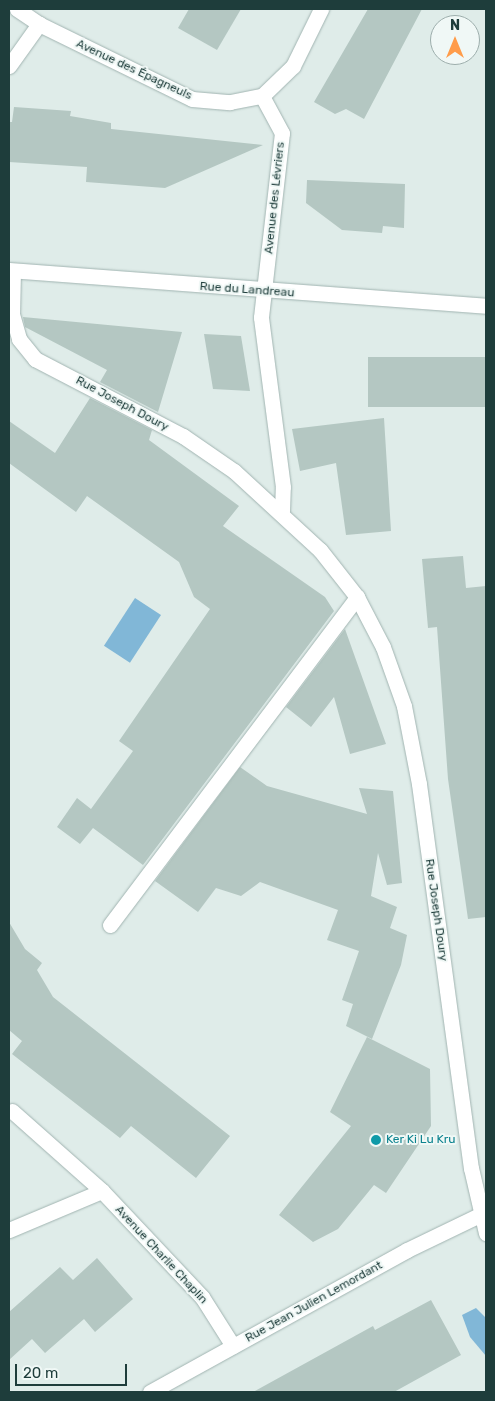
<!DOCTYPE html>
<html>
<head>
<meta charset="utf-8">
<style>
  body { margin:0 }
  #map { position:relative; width:495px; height:1401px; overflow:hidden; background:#dfece9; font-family:Rubik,sans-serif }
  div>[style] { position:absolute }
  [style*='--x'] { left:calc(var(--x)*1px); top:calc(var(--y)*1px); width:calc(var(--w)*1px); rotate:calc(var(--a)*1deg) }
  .water>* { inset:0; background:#81b7d7; transform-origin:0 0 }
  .building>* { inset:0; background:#b4c7c2; transform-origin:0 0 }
  .roads { filter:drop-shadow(0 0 1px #a1b4b1) drop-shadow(0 0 1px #a1b4b1) }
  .minor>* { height:15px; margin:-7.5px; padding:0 7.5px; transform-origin:7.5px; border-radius:7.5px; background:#fff }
  .dots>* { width:14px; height:14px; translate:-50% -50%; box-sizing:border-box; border:2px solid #f0f8f6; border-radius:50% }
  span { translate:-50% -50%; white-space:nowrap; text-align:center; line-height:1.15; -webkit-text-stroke:4px #f0f8f6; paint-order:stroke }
  .street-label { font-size:12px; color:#1e3d3b }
  .culture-label { font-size:12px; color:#0d838f }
  .left { translate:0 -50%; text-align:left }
  .frame { position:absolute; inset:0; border:10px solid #1e3d3b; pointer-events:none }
  .north { position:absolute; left:430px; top:15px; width:50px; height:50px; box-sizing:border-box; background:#f0f8f6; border:1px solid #9cadab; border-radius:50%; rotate:0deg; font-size:14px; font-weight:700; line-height:20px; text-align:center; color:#1e3d3b }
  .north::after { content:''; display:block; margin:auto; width:18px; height:22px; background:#ff9c4a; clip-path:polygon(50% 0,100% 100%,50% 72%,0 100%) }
  .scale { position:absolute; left:15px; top:1364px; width:112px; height:22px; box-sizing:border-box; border:2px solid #1e3d3b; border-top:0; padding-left:6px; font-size:15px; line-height:18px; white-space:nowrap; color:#1e3d3b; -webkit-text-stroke:4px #f0f8f6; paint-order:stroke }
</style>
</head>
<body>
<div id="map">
  <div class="water">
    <i style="left:135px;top:598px;width:31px;height:57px;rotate:33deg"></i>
    <i style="clip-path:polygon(476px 1308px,486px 1318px,486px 1356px,470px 1337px,462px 1315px)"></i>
  </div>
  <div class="building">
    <i style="clip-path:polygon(189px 9px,241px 9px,217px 50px,178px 28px)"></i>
    <i style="clip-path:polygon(368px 9px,422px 9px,364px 119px,346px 109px,335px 114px,314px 102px)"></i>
    <i style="clip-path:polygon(14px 107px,71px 111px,70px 116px,111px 123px,111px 129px,263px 145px,165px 188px,86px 182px,87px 167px,9px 162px,9px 122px,12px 122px)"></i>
    <i style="clip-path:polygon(307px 180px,405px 184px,404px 228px,383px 226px,382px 233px,342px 230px,306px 203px)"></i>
    <i style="clip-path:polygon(23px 317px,182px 332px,158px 412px,100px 382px,107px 370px,25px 327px)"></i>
    <i style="clip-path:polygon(204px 334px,241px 336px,250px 391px,213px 389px)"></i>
    <i style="left:486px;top:357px;width:50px;height:118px;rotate:90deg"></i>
    <i style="clip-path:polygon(90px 398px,152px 430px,149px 440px,239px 506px,223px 526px,325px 597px,334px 611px,143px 865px,93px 828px,80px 844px,57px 827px,77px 798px,91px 809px,133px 751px,119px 741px,210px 609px,194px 597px,179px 562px,87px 496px,76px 512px,9px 463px,9px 421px,55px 453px)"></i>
    <i style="clip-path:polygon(384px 418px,391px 531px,346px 535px,336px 463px,300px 471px,292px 429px)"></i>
    <i style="clip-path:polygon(463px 556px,466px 588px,486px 586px,486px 917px,468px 919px,448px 779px,437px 627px,428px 628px,422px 559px)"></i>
    <i style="clip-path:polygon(345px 629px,386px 744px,350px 754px,334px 697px,311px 727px,286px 707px)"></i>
    <i style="clip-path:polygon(240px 767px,267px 786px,367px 814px,359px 788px,393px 791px,402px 883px,387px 885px,378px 853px,371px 896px,397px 907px,390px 928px,407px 935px,401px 965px,372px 1039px,346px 1026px,353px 1004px,342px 1000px,359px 951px,327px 940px,338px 910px,260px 882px,241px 896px,216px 888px,198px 912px,155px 881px)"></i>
    <i style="clip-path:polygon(9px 922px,25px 949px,42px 963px,37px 970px,53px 997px,230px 1136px,196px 1178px,131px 1126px,120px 1138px,12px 1054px,22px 1041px,9px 1030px)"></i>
    <i style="clip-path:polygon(367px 1037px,430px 1069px,431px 1126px,386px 1193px,374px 1185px,338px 1229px,313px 1242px,279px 1215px,351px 1126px,330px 1112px)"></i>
    <i style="clip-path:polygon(97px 1258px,133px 1299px,95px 1332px,84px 1319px,45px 1353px,32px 1339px,9px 1360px,9px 1312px,60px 1267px,73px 1280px)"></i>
    <i style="clip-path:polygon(431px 1300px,461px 1355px,394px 1392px,253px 1392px,373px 1326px,375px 1330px)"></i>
  </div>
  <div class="roads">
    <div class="minor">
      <i style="--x:17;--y:9;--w:27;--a:34"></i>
      <i style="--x:39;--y:24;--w:170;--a:26.1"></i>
      <i style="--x:192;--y:99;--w:38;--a:5"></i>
      <i style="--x:230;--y:102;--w:33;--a:-11"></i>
      <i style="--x:9;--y:66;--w:52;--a:-54.5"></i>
      <i style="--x:9;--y:270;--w:478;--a:4.3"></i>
      <i style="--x:13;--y:271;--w:43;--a:91.3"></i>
      <i style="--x:12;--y:314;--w:26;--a:74"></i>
      <i style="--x:19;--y:339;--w:26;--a:51"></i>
      <i style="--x:35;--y:359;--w:167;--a:27.5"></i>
      <i style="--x:183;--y:436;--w:62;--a:34.5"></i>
      <i style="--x:234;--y:471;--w:117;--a:42.6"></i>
      <i style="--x:320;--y:550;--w:60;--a:51.8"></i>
      <i style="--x:357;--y:597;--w:56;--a:62.5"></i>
      <i style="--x:383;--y:647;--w:63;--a:70.4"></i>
      <i style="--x:404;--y:706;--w:79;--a:79.1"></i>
      <i style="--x:419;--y:784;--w:388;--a:82.3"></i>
      <i style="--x:471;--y:1168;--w:67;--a:77"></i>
      <i style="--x:282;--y:511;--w:24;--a:-88"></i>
      <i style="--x:283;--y:487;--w:171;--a:-97.4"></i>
      <i style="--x:261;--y:317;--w:185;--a:-83.5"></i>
      <i style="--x:282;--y:133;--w:42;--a:-118.4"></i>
      <i style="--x:262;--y:96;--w:43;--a:-44.1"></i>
      <i style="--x:293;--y:66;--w:64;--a:-63.8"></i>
      <i style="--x:110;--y:925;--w:411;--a:-53"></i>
      <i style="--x:12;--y:1111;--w:120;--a:41.6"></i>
      <i style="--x:9;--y:1230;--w:101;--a:-22.8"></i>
      <i style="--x:102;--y:1191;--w:146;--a:46.7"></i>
      <i style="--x:202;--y:1297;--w:58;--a:57.7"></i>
      <i style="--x:150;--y:1392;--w:294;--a:-28.9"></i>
      <i style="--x:407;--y:1250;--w:88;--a:-25.7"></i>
    </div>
  </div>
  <div class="dots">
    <i style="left:376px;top:1140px;background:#0f9aa8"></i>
  </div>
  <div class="street-label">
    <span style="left:134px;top:70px;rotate:25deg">Avenue des Épagneuls</span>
    <span style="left:275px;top:198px;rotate:-84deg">Avenue des Lévriers</span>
    <span style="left:247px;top:290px;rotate:4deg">Rue du Landreau</span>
    <span style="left:122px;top:404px;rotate:28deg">Rue Joseph Doury</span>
    <span style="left:436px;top:910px;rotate:82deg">Rue Joseph Doury</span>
    <span style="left:161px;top:1255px;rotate:47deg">Avenue Charlie Chaplin</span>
    <span style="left:314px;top:1302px;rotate:-29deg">Rue Jean Julien Lemordant</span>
  </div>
  <div class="culture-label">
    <span class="left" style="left:386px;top:1140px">Ker Ki Lu Kru</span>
  </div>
  <div class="frame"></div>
  <div class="north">N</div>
  <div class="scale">20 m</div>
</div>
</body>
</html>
